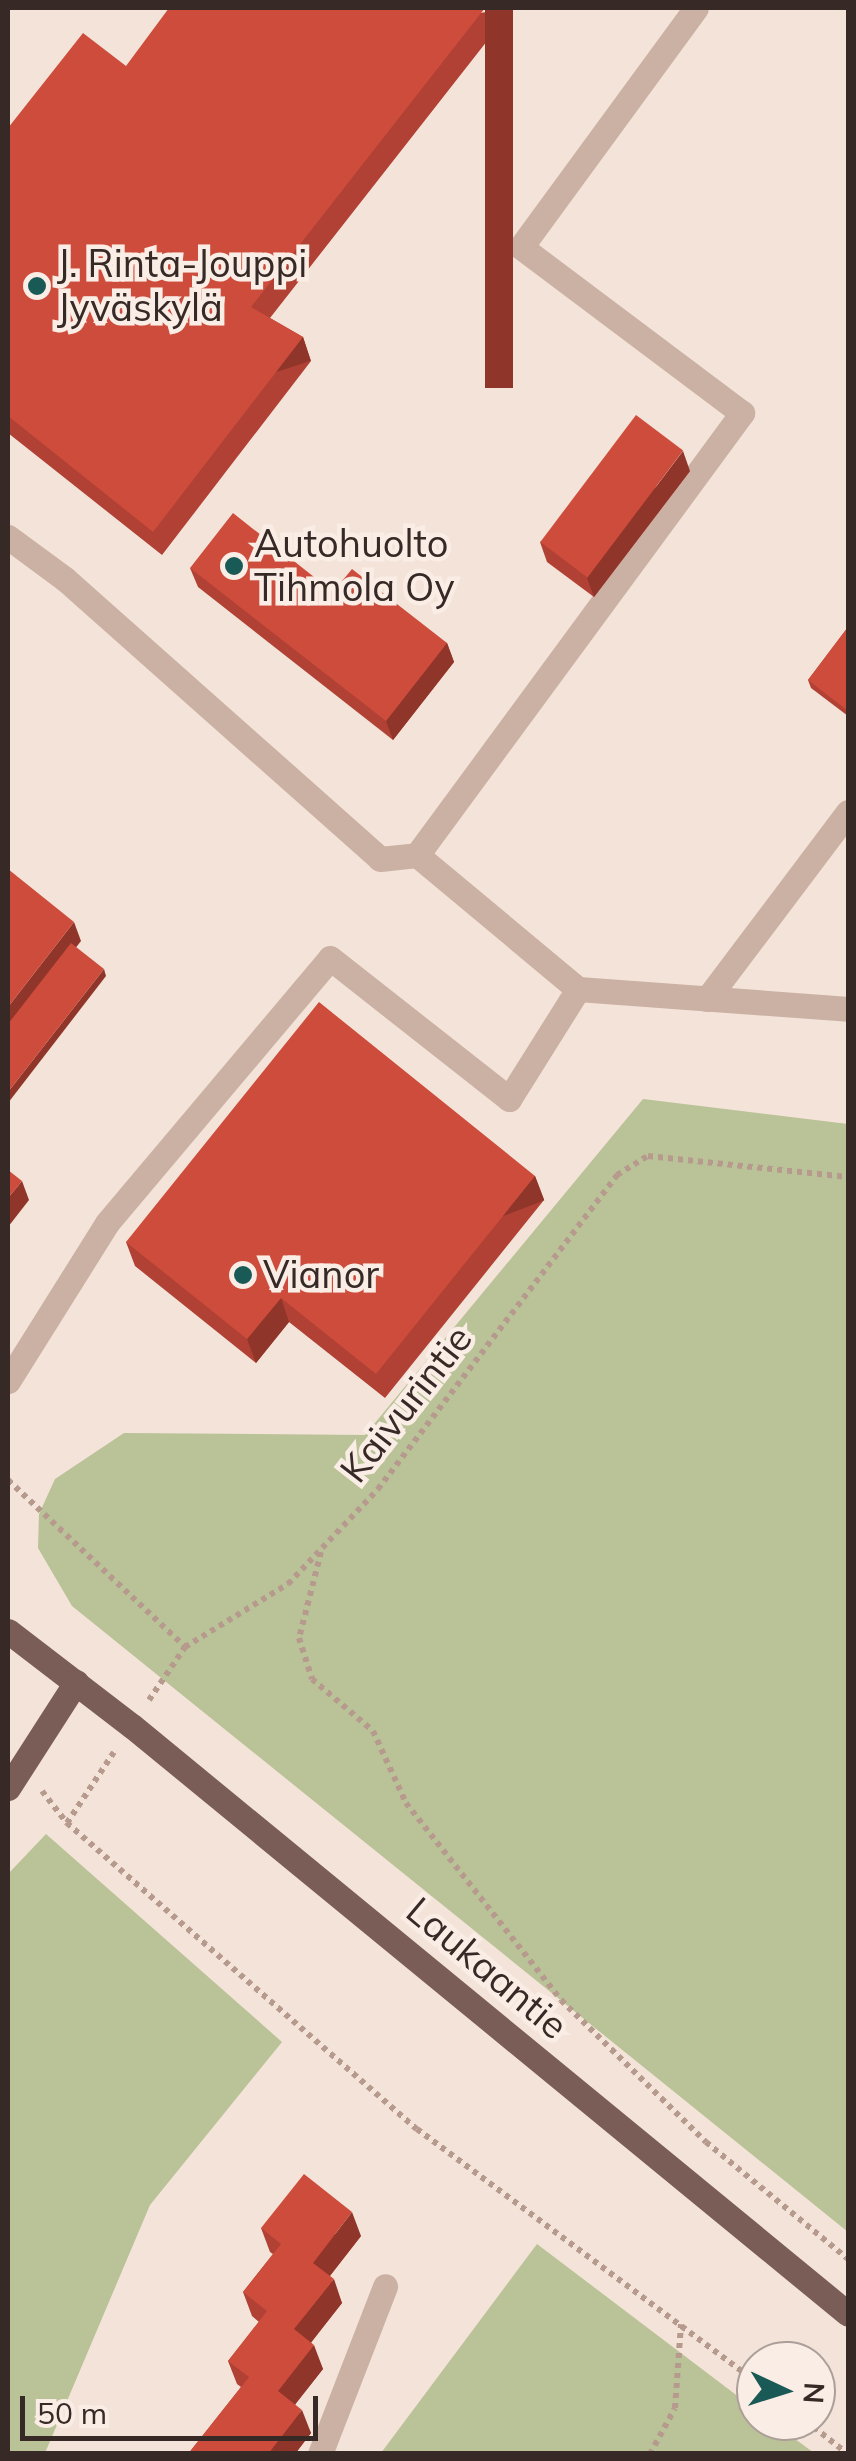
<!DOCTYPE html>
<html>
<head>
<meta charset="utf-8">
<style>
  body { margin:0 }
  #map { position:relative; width:856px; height:2461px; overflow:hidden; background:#f3e3d8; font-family:Mulish,sans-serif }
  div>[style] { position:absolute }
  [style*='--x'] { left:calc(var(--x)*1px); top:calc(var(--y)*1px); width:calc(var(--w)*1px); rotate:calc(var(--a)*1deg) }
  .green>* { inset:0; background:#bac297 }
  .path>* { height:6px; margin-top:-3px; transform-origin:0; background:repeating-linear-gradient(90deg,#b79a8e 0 5px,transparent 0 10px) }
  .minor>* { height:25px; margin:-12.5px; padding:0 12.5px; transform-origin:12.5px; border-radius:12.5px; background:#cbb0a4 }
  .major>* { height:25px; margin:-12.5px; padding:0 12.5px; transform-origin:12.5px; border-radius:12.5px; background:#795d56 }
  .wall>* { inset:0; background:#b04134 }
  .shaded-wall>* { inset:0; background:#90352a; transform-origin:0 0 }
  .building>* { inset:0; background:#cd4c3c; transform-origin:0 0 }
  .dots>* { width:28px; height:28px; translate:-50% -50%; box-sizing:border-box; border:5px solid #faede5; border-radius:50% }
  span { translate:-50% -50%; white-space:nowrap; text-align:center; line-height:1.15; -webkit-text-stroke:9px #faede5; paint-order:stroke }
  .poi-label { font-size:38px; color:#362926 }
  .left { translate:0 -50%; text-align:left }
  .street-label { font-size:38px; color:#362926 }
  .frame { position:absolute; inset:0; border:10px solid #362926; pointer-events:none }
  .north { position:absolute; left:736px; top:2341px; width:100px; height:100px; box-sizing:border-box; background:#faede5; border:2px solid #ac9f99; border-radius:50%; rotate:94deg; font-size:28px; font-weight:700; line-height:40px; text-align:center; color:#362926 }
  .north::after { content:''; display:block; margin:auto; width:35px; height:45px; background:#195a56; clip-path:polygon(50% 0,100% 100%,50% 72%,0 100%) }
  .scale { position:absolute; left:20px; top:2396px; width:298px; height:45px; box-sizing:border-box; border:5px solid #362926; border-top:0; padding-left:12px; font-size:30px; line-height:35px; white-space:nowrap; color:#362926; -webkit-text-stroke:8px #faede5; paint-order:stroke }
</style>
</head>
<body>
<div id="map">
  <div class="green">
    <i style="clip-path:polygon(643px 1099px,848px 1124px,848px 2232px,72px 1606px,38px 1548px,39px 1514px,55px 1479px,124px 1433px,365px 1435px)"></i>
    <i style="clip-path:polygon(46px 1834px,282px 2042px,150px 2205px,45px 2453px,8px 2453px,8px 1874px)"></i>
    <i style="clip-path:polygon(537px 2244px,756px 2410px,756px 2421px,771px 2421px,814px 2453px,381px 2453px)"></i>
  </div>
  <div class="path">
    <i style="--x:8;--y:1480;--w:243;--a:43.3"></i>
    <i style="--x:321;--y:1552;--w:89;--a:104.3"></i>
    <i style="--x:299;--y:1638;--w:43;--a:72.4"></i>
    <i style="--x:312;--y:1679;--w:80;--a:40.4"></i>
    <i style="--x:373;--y:1731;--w:79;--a:65.4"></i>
    <i style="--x:406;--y:1803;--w:251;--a:51.8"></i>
    <i style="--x:561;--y:2000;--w:203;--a:44.4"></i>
    <i style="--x:706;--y:2142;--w:184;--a:39.5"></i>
    <i style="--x:149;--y:1700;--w:64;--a:-55.8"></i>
    <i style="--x:185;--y:1647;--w:121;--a:-31.5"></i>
    <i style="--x:288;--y:1584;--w:131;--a:-46.5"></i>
    <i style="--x:378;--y:1489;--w:395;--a:-52.7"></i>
    <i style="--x:617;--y:1175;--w:36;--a:-32"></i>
    <i style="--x:648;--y:1156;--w:201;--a:6"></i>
    <i style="--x:42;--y:1791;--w:41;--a:52"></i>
    <i style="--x:67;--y:1823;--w:465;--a:41.2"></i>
    <i style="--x:417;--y:2129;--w:423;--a:36.7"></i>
    <i style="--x:67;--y:1823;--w:85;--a:-56.5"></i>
    <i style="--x:806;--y:2421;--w:53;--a:38.2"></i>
    <i style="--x:650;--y:2454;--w:52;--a:-61.5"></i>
    <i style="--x:675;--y:2408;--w:84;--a:-85.9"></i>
  </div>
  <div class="minor">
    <i style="--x:8;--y:537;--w:71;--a:36.4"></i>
    <i style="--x:65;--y:579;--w:421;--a:41.6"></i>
    <i style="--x:380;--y:859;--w:37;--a:-6"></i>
    <i style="--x:417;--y:855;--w:549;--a:-53.67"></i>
    <i style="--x:742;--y:413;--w:276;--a:-143.1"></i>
    <i style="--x:521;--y:247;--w:296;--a:-53.8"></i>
    <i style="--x:417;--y:855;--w:209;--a:39.8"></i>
    <i style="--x:578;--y:989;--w:271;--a:4.2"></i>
    <i style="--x:707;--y:999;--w:234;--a:-53"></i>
    <i style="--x:8;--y:1381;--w:186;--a:-57.9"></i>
    <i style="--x:107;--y:1223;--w:346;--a:-49.9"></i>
    <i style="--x:330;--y:958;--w:228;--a:38.2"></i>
    <i style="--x:509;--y:1099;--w:130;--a:-57.9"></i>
    <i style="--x:320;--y:2454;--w:180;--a:-68.8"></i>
  </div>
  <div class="major">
    <i style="--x:8;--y:1631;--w:156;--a:37.5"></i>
    <i style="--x:132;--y:1726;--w:926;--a:39.39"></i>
    <i style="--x:8;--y:1788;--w:126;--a:-57.3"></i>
  </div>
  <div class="wall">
    <i style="clip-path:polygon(513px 8px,270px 318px,303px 337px,311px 361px,162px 555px,8px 433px,8px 128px,126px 66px)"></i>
    <i style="clip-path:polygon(690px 471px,594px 597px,547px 562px,540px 542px)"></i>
    <i style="clip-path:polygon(190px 568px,333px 592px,447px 643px,454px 662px,393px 740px,198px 587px)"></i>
    <i style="clip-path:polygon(848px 627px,848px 716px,811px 688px,808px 680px)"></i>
    <i style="clip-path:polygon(535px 1176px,544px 1200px,385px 1398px,289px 1322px,256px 1363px,135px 1266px,126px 1242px)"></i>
    <i style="clip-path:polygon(261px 2228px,361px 2236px,330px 2276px,342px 2303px,311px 2342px,323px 2369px,295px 2404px,311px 2433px,295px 2454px,188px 2454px,241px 2387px,237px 2384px,228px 2361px,259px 2322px,252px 2316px,243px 2292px,273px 2254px,270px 2252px)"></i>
  </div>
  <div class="shaded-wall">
    <i style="left:485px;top:8px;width:28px;height:380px"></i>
    <i style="left:303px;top:337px;width:25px;height:246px;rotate:72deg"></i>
    <i style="clip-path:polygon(683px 451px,690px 471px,594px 597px,587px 578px)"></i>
    <i style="clip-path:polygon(447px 643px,454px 662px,393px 740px,386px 721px)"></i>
    <i style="clip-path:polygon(74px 922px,81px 941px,8px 1035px,8px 1007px)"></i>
    <i style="clip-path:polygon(104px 969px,106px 976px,8px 1103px,8px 1092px)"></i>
    <i style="left:535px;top:1176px;width:26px;height:254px;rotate:69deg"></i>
    <i style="clip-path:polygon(22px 1181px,29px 1200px,8px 1227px,8px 1198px)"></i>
    <i style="clip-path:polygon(281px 1298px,289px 1322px,256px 1363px,247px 1339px)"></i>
    <i style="clip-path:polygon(352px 2212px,361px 2236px,321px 2287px,313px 2263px)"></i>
    <i style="clip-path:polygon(334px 2279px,342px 2303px,303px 2353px,294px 2329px)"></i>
    <i style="clip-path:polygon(314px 2345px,323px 2369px,287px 2415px,278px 2391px)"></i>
    <i style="clip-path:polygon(302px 2410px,311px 2433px,295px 2454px,268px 2454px)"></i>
  </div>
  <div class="building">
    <i style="clip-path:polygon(169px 8px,485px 8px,251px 307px,303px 337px,153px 532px,8px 416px,8px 128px,83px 33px,126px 66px)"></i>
    <i style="left:636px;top:415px;width:59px;height:159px;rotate:37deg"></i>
    <i style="clip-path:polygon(233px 513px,333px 592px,352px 569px,447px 643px,386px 721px,190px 568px)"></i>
    <i style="clip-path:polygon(848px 627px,848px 711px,808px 680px)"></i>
    <i style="clip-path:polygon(8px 869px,74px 922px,8px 1007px)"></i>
    <i style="clip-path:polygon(71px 943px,104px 969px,8px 1092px,8px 1024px)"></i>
    <i style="clip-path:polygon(319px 1002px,535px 1176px,376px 1374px,281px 1298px,247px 1339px,126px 1242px)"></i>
    <i style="clip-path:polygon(8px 1170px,22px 1181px,8px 1198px)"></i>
    <i style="clip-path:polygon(304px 2174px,352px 2212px,313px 2263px,334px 2279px,294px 2329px,314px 2345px,278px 2391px,302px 2410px,268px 2454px,188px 2454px,249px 2377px,228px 2361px,267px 2311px,243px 2292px,281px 2244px,261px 2228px)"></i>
  </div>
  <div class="dots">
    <i style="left:37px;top:286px;background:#195a56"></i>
    <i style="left:234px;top:566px;background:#195a56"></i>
    <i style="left:243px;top:1275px;background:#195a56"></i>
  </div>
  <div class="poi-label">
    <span class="left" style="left:57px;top:286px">J. Rinta-Jouppi<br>Jyväskylä</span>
    <span class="left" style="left:254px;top:566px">Autohuolto<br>Tihmola Oy</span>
    <span class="left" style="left:263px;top:1275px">Vianor</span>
  </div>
  <div class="street-label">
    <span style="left:406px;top:1404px;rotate:-52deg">Kaivurintie</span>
    <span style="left:487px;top:1968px;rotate:40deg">Laukaantie</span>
  </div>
  <div class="frame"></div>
  <div class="north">N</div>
  <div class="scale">50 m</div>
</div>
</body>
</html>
